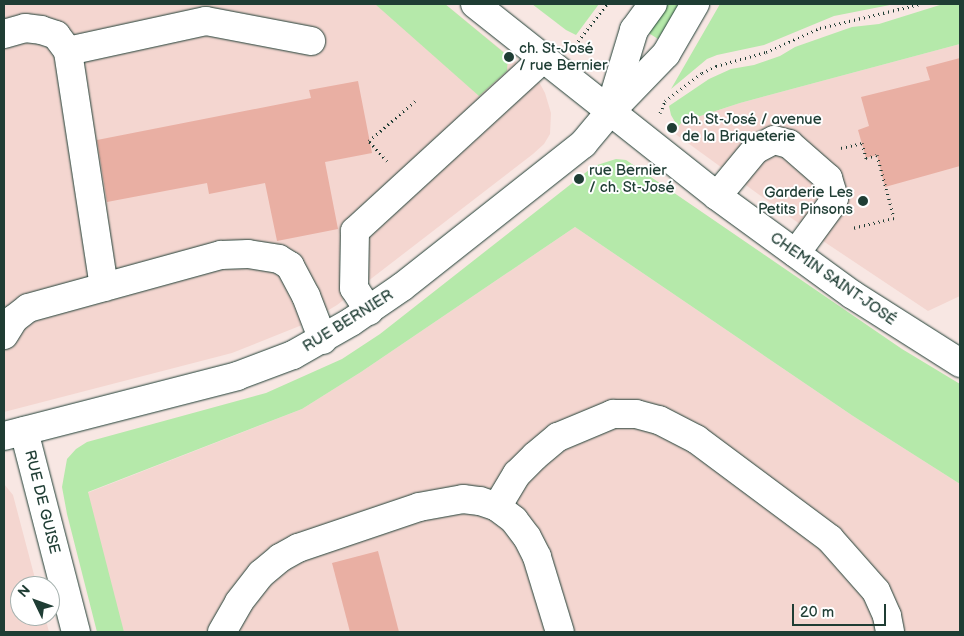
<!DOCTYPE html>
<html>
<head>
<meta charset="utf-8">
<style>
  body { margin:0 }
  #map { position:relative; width:964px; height:636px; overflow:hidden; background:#f8e7e3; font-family:"Balsamiq Sans",sans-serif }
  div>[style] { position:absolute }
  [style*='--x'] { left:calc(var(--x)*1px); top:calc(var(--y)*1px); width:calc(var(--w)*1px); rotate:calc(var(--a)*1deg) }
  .built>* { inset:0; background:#f4d6d0 }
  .green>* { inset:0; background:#b5e9aa }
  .building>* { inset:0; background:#e9afa3 }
  .path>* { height:3px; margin-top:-1.5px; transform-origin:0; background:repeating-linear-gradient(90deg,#1f3d34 0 1px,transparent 0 5px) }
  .roads { filter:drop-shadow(0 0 1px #1f3d34) drop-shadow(0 0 1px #1f3d34) }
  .minor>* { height:28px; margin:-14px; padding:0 14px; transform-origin:14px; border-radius:14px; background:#fff }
  .dots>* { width:14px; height:14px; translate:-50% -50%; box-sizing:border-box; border:2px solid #fff; border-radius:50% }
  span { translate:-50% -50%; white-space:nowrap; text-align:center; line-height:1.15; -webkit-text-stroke:4px #fff; paint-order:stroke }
  .poi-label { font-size:15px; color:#1f3d34 }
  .left { translate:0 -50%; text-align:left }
  .right { translate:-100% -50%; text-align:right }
  .street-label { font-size:15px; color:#1f3d34 }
  .frame { position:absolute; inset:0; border:5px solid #1f3d34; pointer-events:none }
  .north { position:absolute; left:10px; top:576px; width:50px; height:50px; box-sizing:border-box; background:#fff; border:1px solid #a5b1ae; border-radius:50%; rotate:312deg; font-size:14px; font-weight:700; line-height:20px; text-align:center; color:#1f3d34 }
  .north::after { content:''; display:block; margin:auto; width:18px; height:22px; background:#1f3d34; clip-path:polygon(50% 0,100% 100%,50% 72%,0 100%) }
  .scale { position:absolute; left:792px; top:604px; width:94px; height:22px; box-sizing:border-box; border:2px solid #1f3d34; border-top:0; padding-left:6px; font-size:15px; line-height:18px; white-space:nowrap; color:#1f3d34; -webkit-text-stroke:4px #fff; paint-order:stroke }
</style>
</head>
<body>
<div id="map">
  <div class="built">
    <i style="clip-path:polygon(4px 4px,445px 4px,538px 80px,545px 93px,551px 113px,550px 134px,544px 144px,533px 154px,337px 305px,307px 323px,232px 353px,4px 412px)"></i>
    <i style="clip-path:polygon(960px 44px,960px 296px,928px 311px,826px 243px,674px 133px,682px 122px,740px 103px)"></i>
    <i style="clip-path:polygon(575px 227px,853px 416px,960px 484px,960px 632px,97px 632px,87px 493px,302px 409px,361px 372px)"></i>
    <i style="clip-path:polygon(4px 484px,13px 495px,37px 586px,20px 586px,20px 616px,45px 616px,49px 632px,4px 632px)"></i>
  </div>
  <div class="green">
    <i style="clip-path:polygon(375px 4px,445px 4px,508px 56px,507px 71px,479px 96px)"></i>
    <i style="clip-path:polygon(532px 4px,599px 4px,576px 35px,566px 30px)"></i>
    <i style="clip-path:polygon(668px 4px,679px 4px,658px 39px,647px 32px)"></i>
    <i style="clip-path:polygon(720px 4px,895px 4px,834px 16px,764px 45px,717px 55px,707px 59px,671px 89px)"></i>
    <i style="clip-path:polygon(943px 4px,960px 4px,960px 44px,740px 103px,682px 122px,678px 127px,671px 115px,669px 106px,709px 79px,731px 69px,754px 65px,780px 56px,795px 47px,852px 27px,879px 24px)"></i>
    <i style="clip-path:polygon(616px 159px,626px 160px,902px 349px,960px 384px,960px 484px,853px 416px,575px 227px,361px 372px,302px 409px,88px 492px,124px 632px,97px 632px,67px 514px,62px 487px,67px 459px,76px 449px,87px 442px,266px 393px,342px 359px,380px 334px,594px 166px)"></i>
  </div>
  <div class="building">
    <i style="clip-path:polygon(960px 58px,960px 166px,885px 187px,877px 155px,866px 158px,858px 130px,869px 126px,861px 97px,930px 80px,926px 67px)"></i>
    <i style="clip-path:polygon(358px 81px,372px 153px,325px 162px,338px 229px,277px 241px,265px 183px,209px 194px,207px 183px,107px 202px,97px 140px,311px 98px,309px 90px)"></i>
    <i style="clip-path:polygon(378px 551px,399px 632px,350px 632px,332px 563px)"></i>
  </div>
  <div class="path">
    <i style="--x:575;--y:45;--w:52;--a:-52"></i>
    <i style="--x:660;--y:113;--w:13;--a:-67"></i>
    <i style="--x:665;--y:101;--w:46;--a:-37.1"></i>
    <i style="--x:702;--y:73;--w:16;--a:-27"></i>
    <i style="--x:716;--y:66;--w:52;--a:-15.6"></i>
    <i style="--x:766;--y:52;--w:59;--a:-24"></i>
    <i style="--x:820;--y:28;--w:103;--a:-13.5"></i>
    <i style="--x:841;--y:148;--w:22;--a:-13"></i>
    <i style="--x:862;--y:143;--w:16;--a:75"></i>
    <i style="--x:866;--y:158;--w:11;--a:-15"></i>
    <i style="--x:877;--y:155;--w:65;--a:74.9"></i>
    <i style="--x:894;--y:218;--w:43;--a:166.6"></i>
    <i style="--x:387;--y:161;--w:27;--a:-132"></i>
    <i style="--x:369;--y:141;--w:61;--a:-41"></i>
  </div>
  <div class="roads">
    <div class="minor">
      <i style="--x:475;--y:4;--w:309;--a:38.4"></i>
      <i style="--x:717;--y:196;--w:168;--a:36.1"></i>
      <i style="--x:853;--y:295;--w:127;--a:32.4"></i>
      <i style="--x:4;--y:34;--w:22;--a:-16"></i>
      <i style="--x:25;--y:28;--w:16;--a:7"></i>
      <i style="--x:41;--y:30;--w:16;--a:18"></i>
      <i style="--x:56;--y:35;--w:20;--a:53"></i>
      <i style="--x:610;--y:109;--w:83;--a:-73.1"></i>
      <i style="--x:634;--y:30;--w:32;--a:-54"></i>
      <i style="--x:717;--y:196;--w:60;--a:-50.4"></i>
      <i style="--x:755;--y:150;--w:21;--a:-28"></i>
      <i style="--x:774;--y:140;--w:16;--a:15"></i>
      <i style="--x:789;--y:144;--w:52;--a:41.1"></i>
      <i style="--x:828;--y:178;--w:21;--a:73"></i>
      <i style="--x:834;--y:198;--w:6;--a:108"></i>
      <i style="--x:832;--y:204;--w:61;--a:126.3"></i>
      <i style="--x:104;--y:287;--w:239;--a:-98.7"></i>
      <i style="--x:68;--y:51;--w:141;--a:-12.3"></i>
      <i style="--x:206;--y:21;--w:107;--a:10.8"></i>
      <i style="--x:369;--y:311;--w:27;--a:-123"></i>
      <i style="--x:354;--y:288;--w:57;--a:-89"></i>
      <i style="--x:355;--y:231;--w:255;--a:-42.5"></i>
      <i style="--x:4;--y:335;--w:19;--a:-58"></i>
      <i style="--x:14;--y:319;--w:18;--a:-38"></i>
      <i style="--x:28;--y:308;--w:200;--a:-15.4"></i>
      <i style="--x:221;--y:255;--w:27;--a:-2"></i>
      <i style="--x:248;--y:254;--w:31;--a:9"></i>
      <i style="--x:279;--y:259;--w:13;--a:32"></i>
      <i style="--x:290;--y:266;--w:34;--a:62"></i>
      <i style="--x:306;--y:296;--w:47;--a:68.9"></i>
      <i style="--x:24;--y:431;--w:208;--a:75.5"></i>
      <i style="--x:4;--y:436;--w:241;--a:-14.4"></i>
      <i style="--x:237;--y:376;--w:60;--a:-20.6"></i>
      <i style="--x:293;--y:355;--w:67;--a:-29.6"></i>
      <i style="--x:351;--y:322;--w:62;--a:-34.5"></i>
      <i style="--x:402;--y:287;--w:231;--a:-38.3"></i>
      <i style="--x:583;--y:144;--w:40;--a:-50"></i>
      <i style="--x:609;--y:113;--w:82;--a:-46"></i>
      <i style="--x:666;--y:54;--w:58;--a:-59.9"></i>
      <i style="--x:497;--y:507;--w:39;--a:-59"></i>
      <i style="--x:517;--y:474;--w:25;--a:-45"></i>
      <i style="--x:535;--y:456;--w:30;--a:-40"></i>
      <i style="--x:558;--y:437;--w:60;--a:-22.7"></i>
      <i style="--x:613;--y:414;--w:23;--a:0"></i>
      <i style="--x:636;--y:414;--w:24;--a:15"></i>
      <i style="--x:659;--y:420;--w:42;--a:27.2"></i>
      <i style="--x:696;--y:439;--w:167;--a:36.7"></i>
      <i style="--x:830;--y:539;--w:69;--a:48.5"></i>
      <i style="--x:876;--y:591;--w:27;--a:66"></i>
      <i style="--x:887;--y:616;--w:16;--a:79"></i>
      <i style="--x:222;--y:632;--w:34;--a:-60"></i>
      <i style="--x:239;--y:602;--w:36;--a:-52"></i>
      <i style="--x:261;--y:574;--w:25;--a:-40"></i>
      <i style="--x:280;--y:558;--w:21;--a:-29"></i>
      <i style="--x:298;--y:548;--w:128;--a:-18.7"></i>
      <i style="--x:419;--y:507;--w:45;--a:-10.3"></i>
      <i style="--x:463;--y:499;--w:17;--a:7"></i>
      <i style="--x:480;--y:501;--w:18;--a:19"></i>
      <i style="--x:497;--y:507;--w:21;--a:37"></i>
      <i style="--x:514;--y:520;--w:21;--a:53"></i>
      <i style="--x:527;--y:537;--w:22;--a:63"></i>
      <i style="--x:537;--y:557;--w:78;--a:73"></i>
    </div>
  </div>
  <div class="dots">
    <i style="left:509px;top:57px;background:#1f3d34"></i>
    <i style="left:672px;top:128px;background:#1f3d34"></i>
    <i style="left:579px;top:179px;background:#1f3d34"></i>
    <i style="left:863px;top:201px;background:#1f3d34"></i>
  </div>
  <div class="poi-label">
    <span class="left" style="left:519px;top:57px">ch. St-José<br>/ rue Bernier</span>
    <span class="left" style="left:682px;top:128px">ch. St-José / avenue<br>de la Briqueterie</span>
    <span class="left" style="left:589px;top:179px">rue Bernier<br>/ ch. St-José</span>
    <span class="right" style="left:853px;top:201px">Garderie Les<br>Petits Pinsons</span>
  </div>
  <div class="street-label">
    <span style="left:833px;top:279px;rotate:35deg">CHEMIN SAINT-JOSÉ</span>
    <span style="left:348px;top:321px;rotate:-32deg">RUE BERNIER</span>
    <span style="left:42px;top:502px;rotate:76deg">RUE DE GUISE</span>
  </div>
  <div class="frame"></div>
  <div class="north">N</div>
  <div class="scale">20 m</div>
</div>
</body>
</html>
